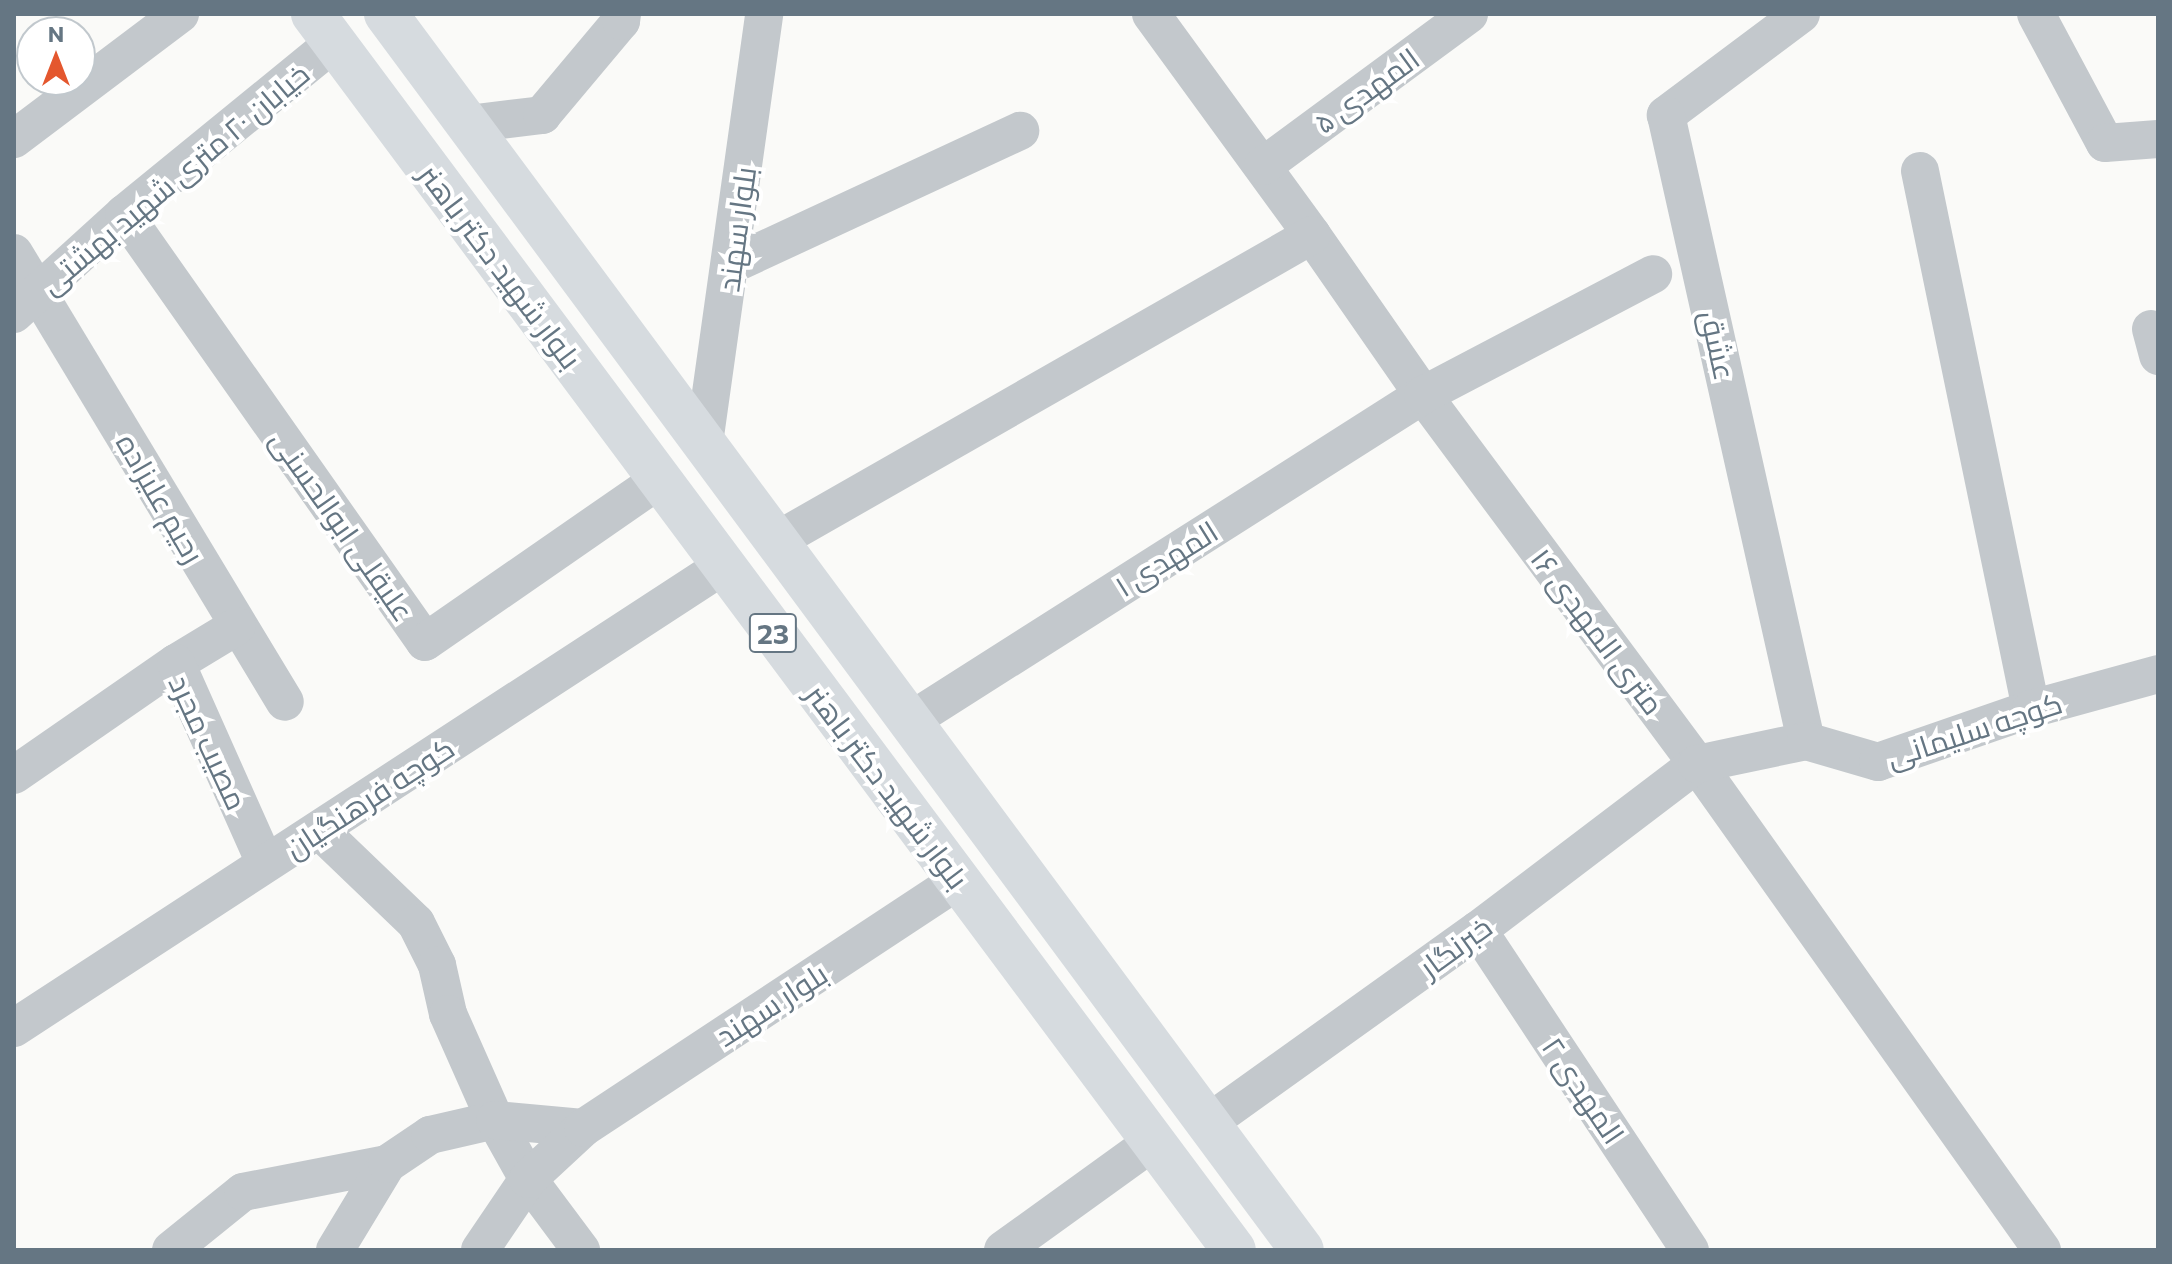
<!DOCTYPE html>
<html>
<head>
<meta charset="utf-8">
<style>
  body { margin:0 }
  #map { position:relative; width:2172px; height:1264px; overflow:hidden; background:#fafaf8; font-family:Commissioner,Cairo,sans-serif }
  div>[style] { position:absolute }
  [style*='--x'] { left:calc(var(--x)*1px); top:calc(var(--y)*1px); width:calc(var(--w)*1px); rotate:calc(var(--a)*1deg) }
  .minor>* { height:38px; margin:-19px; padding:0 19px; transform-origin:19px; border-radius:19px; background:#c3c8cc }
  .major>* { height:44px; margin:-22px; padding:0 22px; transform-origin:22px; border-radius:22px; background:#d6dbdf }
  span { translate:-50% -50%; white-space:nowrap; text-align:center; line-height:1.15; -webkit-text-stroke:8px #fff; paint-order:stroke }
  .shield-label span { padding:2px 6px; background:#fff; border:2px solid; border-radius:6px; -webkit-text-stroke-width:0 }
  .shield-label { font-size:28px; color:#657683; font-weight:700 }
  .street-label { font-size:30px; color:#657683 }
  .frame { position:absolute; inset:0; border:16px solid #657683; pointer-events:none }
  .north { position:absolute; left:16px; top:16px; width:80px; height:80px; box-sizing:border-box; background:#fff; border:2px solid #c1c8cd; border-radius:50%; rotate:0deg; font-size:22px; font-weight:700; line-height:32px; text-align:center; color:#657683 }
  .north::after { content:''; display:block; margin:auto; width:28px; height:36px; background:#e4572e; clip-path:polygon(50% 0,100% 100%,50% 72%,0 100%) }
</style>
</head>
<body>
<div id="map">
  <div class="minor">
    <i style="--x:1151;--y:14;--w:273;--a:53.9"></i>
    <i style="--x:1312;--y:235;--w:195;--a:55.2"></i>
    <i style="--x:1423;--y:395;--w:460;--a:53.4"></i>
    <i style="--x:1697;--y:764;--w:596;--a:54.63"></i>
    <i style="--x:1801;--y:14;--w:169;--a:143.2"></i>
    <i style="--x:1666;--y:115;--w:641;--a:77.39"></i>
    <i style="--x:2036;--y:14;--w:146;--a:61.9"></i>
    <i style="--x:2105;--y:143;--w:53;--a:-4.3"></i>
    <i style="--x:468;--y:124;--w:75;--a:-6.9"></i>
    <i style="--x:542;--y:115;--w:123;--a:-50"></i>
    <i style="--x:621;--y:21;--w:7;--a:-82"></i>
    <i style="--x:14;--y:139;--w:208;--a:-37"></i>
    <i style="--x:1263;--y:166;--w:256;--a:-36.4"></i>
    <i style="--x:1920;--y:171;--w:549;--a:78.34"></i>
    <i style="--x:124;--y:214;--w:523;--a:54.88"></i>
    <i style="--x:425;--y:642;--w:285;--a:-34.7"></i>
    <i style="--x:14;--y:253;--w:524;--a:58.89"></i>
    <i style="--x:731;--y:265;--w:319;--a:-24.9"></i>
    <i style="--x:14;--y:314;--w:149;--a:-42.3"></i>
    <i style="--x:124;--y:214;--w:272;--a:-39.2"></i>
    <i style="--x:2151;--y:329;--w:28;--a:75"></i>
    <i style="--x:704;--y:443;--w:433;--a:-82"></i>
    <i style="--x:776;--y:541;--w:617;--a:-29.72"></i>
    <i style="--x:176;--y:663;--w:71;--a:-31.2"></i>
    <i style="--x:910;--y:721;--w:608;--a:-32.44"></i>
    <i style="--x:1423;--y:395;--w:260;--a:-27.7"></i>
    <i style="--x:14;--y:775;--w:197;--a:-34.7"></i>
    <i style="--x:176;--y:663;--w:219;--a:66"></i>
    <i style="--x:319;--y:830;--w:134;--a:43.8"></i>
    <i style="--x:416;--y:923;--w:47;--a:63.4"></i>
    <i style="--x:437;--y:965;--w:50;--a:77.3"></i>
    <i style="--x:448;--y:1014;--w:116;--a:66.1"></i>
    <i style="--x:495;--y:1120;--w:68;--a:60.8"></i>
    <i style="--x:528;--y:1179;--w:89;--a:53.3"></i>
    <i style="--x:1478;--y:930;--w:384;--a:56.5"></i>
    <i style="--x:14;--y:1028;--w:846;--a:-33.09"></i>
    <i style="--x:1208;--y:1123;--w:332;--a:-35.6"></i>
    <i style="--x:1478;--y:930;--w:275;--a:-37.2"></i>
    <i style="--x:1697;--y:764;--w:111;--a:-11.9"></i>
    <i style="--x:1806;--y:741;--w:75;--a:16.3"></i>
    <i style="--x:1878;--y:762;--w:162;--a:-19.1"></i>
    <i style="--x:2031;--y:709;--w:132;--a:-15.4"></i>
    <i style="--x:171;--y:1250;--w:92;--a:-38.9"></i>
    <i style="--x:243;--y:1192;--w:147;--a:-11"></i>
    <i style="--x:335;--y:1250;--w:100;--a:-58.8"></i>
    <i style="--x:387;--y:1164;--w:52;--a:-34"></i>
    <i style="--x:430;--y:1135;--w:67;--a:-13"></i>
    <i style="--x:495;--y:1120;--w:88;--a:5.2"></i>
    <i style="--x:480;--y:1250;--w:86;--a:-55.9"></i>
    <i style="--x:528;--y:1179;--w:75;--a:-42.8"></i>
    <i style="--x:583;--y:1128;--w:449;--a:-33.4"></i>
    <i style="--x:1003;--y:1250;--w:185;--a:-35.8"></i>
  </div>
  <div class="major">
    <i style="--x:313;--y:14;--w:1541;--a:53.31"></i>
    <i style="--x:386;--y:14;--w:1538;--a:53.46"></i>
  </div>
  <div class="shield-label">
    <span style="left:773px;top:633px">23</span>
  </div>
  <div class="street-label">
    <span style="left:1366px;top:90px;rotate:-36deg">المهدی ۵</span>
    <span style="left:174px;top:178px;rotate:-40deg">خیابان ۲۰ متری شهید بهشتی</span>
    <span style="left:736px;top:229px;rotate:-82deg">بلوار سهند</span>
    <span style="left:501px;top:266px;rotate:53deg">بلوار شهید دکتر باهنر</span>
    <span style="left:1719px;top:345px;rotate:78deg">عشق</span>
    <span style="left:161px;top:498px;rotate:60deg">رحیم علیزاده</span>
    <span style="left:343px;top:525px;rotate:55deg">علیقلی ابوالحسنی</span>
    <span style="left:1166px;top:558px;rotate:-32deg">المهدی ۱</span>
    <span style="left:1598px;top:631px;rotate:53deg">۱۶ متری المهدی</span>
    <span style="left:1974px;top:729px;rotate:-18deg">کوچه سلیمانی</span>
    <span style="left:209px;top:742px;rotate:65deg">مصیب مجرد</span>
    <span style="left:888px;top:786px;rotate:53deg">بلوار شهید دکتر باهنر</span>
    <span style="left:369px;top:797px;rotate:-33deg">کوچه فرهنگیان</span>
    <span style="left:1455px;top:946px;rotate:-36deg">خبرنگار</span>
    <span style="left:771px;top:1004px;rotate:-33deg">بلوار سهند</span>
    <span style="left:1584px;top:1090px;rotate:56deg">المهدی ۲</span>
  </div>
  <div class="frame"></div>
  <div class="north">N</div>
</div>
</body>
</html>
